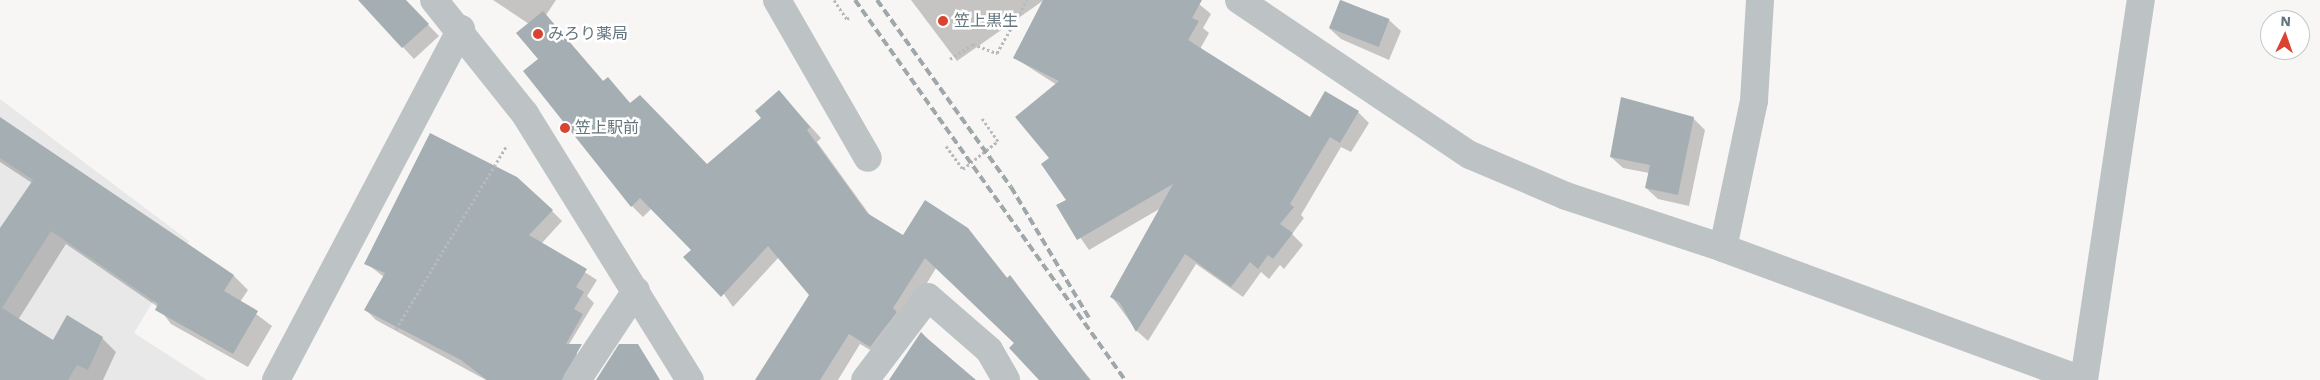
<!DOCTYPE html>
<html>
<head>
<meta charset="utf-8">
<style>
  body { margin:0 }
  #map { position:relative; width:2320px; height:380px; overflow:hidden; background:#f7f6f4; font-family:"Work Sans","Noto Sans JP",sans-serif }
  div>[style] { position:absolute }
  [style*='--x'] { left:calc(var(--x)*1px); top:calc(var(--y)*1px); width:calc(var(--w)*1px); rotate:calc(var(--a)*1deg) }
  .built>* { inset:0; background:#e7e8e7 }
  .shadow>* { inset:0; background:#0003 }
  .building>* { inset:0; background:#a5afb3; transform-origin:0 0 }
  .path>* { height:3px; margin-top:-1.5px; transform-origin:0; background:repeating-linear-gradient(90deg,#b6babc 0 2.5px,transparent 0 5px) }
  .minor>* { height:28px; margin:-14px; padding:0 14px; transform-origin:14px; border-radius:14px; background:#bdc3c5 }
  .tertiary>* { height:28px; margin:-14px; padding:0 14px; transform-origin:14px; border-radius:14px; background:#bdc3c5 }
  .rail>* { height:4px; margin-top:-2px; transform-origin:0; background:repeating-linear-gradient(90deg,#9fa7ab 0 8px,transparent 0 12px) }
  .dots>* { width:14px; height:14px; translate:-50% -50%; box-sizing:border-box; border:2px solid #fff; border-radius:50% }
  span { translate:-50% -50%; white-space:nowrap; text-align:center; line-height:1.15; -webkit-text-stroke:5px #fff; paint-order:stroke }
  .poi-label { font-size:16px; color:#63757d }
  .left { translate:0 -50%; text-align:left }
  .north { position:absolute; left:2260px; top:10px; width:50px; height:50px; box-sizing:border-box; background:#fff; border:1px solid #c1c8cb; border-radius:50%; rotate:3deg; font-size:14px; font-weight:700; line-height:20px; text-align:center; color:#63757d }
  .north::after { content:''; display:block; margin:auto; width:18px; height:22px; background:#da4330; clip-path:polygon(50% 0,100% 100%,50% 72%,0 100%) }
</style>
</head>
<body>
<div id="map">
  <div class="built">
    <i style="clip-path:polygon(0 99px,189px 241px,134px 333px,207px 380px,0 380px)"></i>
  </div>
  <div class="shadow">
    <i style="clip-path:polygon(359px 0,404px 0,439px 36px,414px 59px)"></i>
    <i style="clip-path:polygon(493px 0,556px 0,546px 15px,604px 82px,608px 79px,631px 104px,707px 165px,762px 118px,779px 92px,821px 138px,817px 142px,872px 218px,903px 237px,967px 229px,1091px 380px,1040px 380px,1015px 344px,936px 268px,882px 357px,860px 344px,838px 380px,757px 380px,810px 295px,779px 257px,733px 307px,693px 250px,652px 208px,643px 217px,632px 206px,525px 71px,539px 59px,529px 24px)"></i>
    <i style="clip-path:polygon(911px 0,1044px 0,957px 61px)"></i>
    <i style="clip-path:polygon(1046px 0,1194px 0,1211px 14px,1203px 28px,1209px 33px,1200px 49px,1310px 119px,1358px 112px,1369px 123px,1351px 152px,1341px 147px,1301px 215px,1304px 218px,1292px 234px,1303px 245px,1284px 269px,1280px 265px,1269px 279px,1261px 272px,1243px 297px,1196px 264px,1148px 341px,1137px 331px,1112px 297px,1161px 208px,1089px 250px,1058px 206px,1068px 200px,1051px 158px,1057px 85px,1015px 58px)"></i>
    <i style="clip-path:polygon(1341px 0,1389px 20px,1401px 31px,1389px 60px,1341px 39px,1329px 28px)"></i>
    <i style="clip-path:polygon(1693px 118px,1705px 130px,1689px 206px,1658px 199px,1646px 188px,1649px 173px,1623px 168px,1611px 157px)"></i>
    <i style="clip-path:polygon(0 119px,234px 276px,248px 290px,240px 302px,272px 326px,248px 367px,171px 324px,158px 307px,66px 244px,18px 320px,54px 342px,102px 338px,116px 352px,103px 380px,0 380px,0 231px,32px 183px,0 162px)"></i>
    <i style="clip-path:polygon(552px 211px,562px 221px,541px 244px,597px 280px,587px 296px,594px 303px,568px 346px,587px 363px,576px 380px,486px 380px,376px 320px,366px 310px,384px 277px,366px 263px)"></i>
  </div>
  <div class="building">
    <i style="clip-path:polygon(358px 0,406px 0,429px 24px,402px 48px)"></i>
    <i style="clip-path:polygon(1043px 0,1202px 0,1192px 18px,1199px 21px,1188px 40px,1310px 117px,1325px 91px,1359px 111px,1340px 143px,1330px 137px,1290px 204px,1294px 207px,1280px 224px,1293px 233px,1273px 259px,1268px 255px,1258px 269px,1250px 262px,1231px 287px,1185px 254px,1136px 332px,1120px 303px,1110px 297px,1173px 184px,1077px 240px,1056px 205px,1066px 200px,1041px 164px,1049px 158px,1015px 117px,1059px 81px,1013px 58px)"></i>
    <i style="left:1340px;top:0;width:53px;height:30px;rotate:21deg"></i>
    <i style="clip-path:polygon(543px 11px,603px 81px,608px 77px,630px 103px,640px 95px,707px 164px,761px 118px,755px 111px,779px 90px,810px 127px,807px 130px,867px 213px,903px 235px,925px 200px,968px 228px,1007px 278px,1010px 275px,1090px 380px,1039px 380px,1009px 348px,1014px 343px,925px 258px,893px 308px,897px 312px,870px 347px,849px 334px,820px 380px,755px 380px,809px 295px,768px 246px,721px 297px,683px 257px,691px 250px,640px 198px,631px 207px,523px 71px,538px 59px,516px 33px)"></i>
    <i style="clip-path:polygon(1621px 97px,1694px 117px,1678px 195px,1645px 188px,1650px 165px,1610px 157px)"></i>
    <i style="clip-path:polygon(0 117px,234px 275px,224px 291px,258px 311px,233px 354px,155px 310px,158px 304px,51px 231px,2px 308px,53px 340px,67px 315px,103px 337px,88px 370px,77px 365px,68px 380px,0 380px,0 228px,33px 180px,0 158px)"></i>
    <i style="clip-path:polygon(430px 133px,517px 177px,553px 210px,529px 235px,587px 269px,576px 287px,584px 292px,574px 309px,583px 314px,566px 344px,582px 344px,562px 380px,487px 380px,461px 360px,364px 310px,385px 273px,364px 264px)"></i>
    <i style="clip-path:polygon(921px 332px,928px 339px,976px 380px,889px 380px)"></i>
    <i style="clip-path:polygon(619px 344px,638px 344px,660px 380px,596px 380px)"></i>
  </div>
  <div class="path">
    <i style="--x:834;--y:0;--w:23;--a:56"></i>
    <i style="--x:847;--y:19;--w:4;--a:-34"></i>
    <i style="--x:950;--y:59;--w:27;--a:-33"></i>
    <i style="--x:973;--y:44;--w:26;--a:21"></i>
    <i style="--x:997;--y:53;--w:61;--a:-60.5"></i>
    <i style="--x:946;--y:146;--w:29;--a:54"></i>
    <i style="--x:963;--y:169;--w:45;--a:-38.7"></i>
    <i style="--x:998;--y:141;--w:29;--a:-125"></i>
    <i style="--x:396;--y:329;--w:215;--a:-58.9"></i>
  </div>
  <div class="minor">
    <i style="--x:777;--y:0;--w:182;--a:60.1"></i>
    <i style="--x:1239;--y:0;--w:278;--a:33.9"></i>
    <i style="--x:1470;--y:155;--w:104;--a:23.1"></i>
    <i style="--x:1566;--y:196;--w:165;--a:18.3"></i>
    <i style="--x:1723;--y:248;--w:382;--a:20.2"></i>
    <i style="--x:1723;--y:248;--w:150;--a:-78.1"></i>
    <i style="--x:1754;--y:101;--w:101;--a:-86.6"></i>
    <i style="--x:276;--y:380;--w:397;--a:-62.2"></i>
    <i style="--x:577;--y:380;--w:107;--a:-56.5"></i>
    <i style="--x:865;--y:380;--w:104;--a:-52.8"></i>
    <i style="--x:928;--y:297;--w:81;--a:41"></i>
    <i style="--x:989;--y:350;--w:34;--a:60"></i>
    <i style="--x:2084;--y:380;--w:384;--a:-81.5"></i>
  </div>
  <div class="tertiary">
    <i style="--x:434;--y:0;--w:146;--a:51.4"></i>
    <i style="--x:525;--y:114;--w:313;--a:58.2"></i>
  </div>
  <div class="rail">
    <i style="--x:855;--y:0;--w:466;--a:54.6"></i>
    <i style="--x:877;--y:0;--w:230;--a:54.4"></i>
    <i style="--x:1011;--y:187;--w:152;--a:59.2"></i>
  </div>
  <div class="dots">
    <i style="left:943px;top:21px;background:#da4330"></i>
    <i style="left:538px;top:34px;background:#da4330"></i>
    <i style="left:565px;top:128px;background:#da4330"></i>
  </div>
  <div class="poi-label">
    <span class="left" style="left:954px;top:21px">笠上黒生</span>
    <span class="left" style="left:548px;top:34px">みろり薬局</span>
    <span class="left" style="left:575px;top:128px">笠上駅前</span>
  </div>
  <div class="north">N</div>
</div>
</body>
</html>
